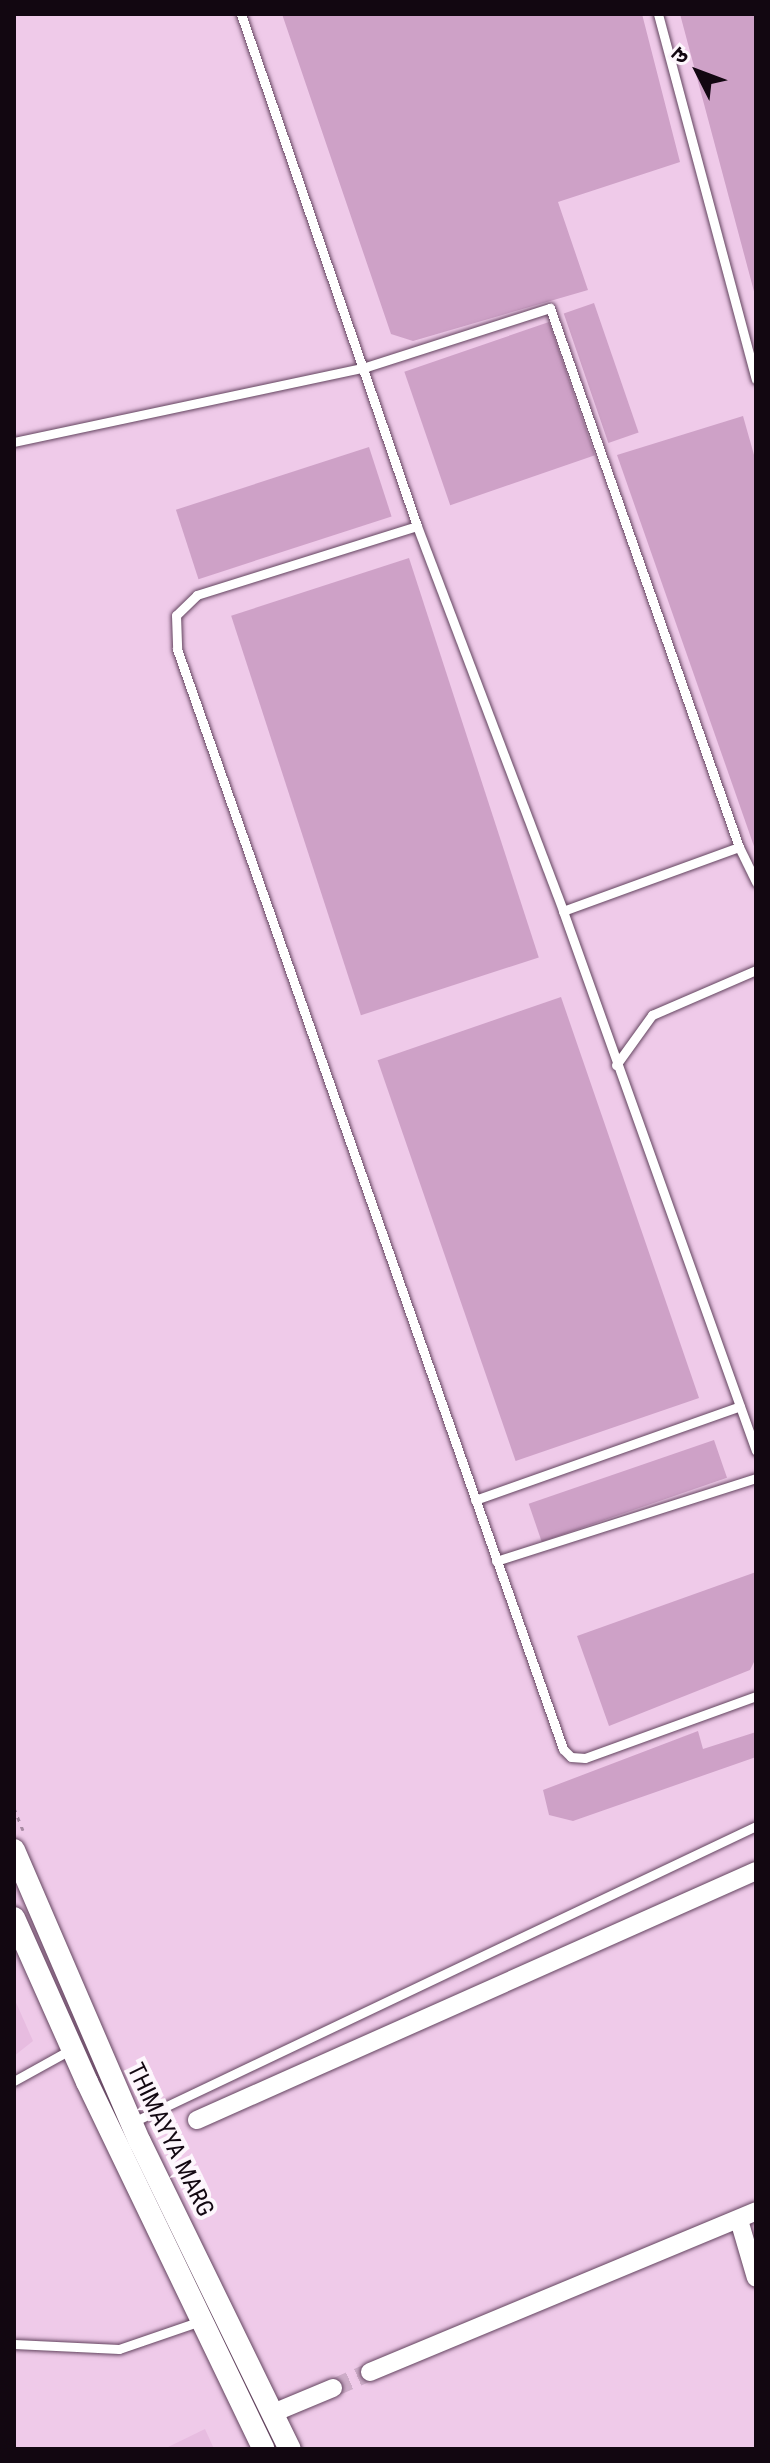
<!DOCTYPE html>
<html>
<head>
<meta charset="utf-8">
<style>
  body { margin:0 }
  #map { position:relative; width:770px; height:2463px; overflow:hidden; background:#efcae9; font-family:"Roboto Condensed","Noto Sans Devanagari",sans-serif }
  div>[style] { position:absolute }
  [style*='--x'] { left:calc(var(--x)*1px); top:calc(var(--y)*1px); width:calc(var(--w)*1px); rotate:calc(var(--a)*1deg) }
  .built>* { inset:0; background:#e7bce0 }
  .green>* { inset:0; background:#cea1c7; transform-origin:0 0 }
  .minor-tunnel>* { height:18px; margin-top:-9px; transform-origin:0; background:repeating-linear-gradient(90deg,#ceadc9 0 18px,transparent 0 27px) }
  .path>* { height:3px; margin-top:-1.5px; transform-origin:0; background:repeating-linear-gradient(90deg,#a78aa2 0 4px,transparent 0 10px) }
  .roads { filter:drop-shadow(0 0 2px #63445f) drop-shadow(0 0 2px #63445f) }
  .service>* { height:9px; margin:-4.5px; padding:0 4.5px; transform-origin:4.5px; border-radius:4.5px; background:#fff }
  .minor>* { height:18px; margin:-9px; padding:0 9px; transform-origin:9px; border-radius:9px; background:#fff }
  .tertiary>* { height:22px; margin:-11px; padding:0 11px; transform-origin:11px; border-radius:11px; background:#fff }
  span { translate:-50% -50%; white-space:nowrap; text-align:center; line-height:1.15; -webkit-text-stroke:8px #fdf6fc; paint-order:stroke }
  .street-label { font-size:24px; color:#120711 }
  .frame { position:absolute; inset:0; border:16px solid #120711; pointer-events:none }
  .north { position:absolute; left:658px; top:32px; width:80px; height:80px; -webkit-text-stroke:6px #fdf6fc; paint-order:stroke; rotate:312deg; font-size:22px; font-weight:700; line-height:32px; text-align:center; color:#120711 }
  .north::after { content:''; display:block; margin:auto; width:28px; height:36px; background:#120711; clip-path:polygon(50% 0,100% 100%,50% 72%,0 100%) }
</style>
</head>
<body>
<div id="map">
  <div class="built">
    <i style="clip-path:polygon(14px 1998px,33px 2041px,14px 2056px)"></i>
    <i style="clip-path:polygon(205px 2429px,214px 2449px,164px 2449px)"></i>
  </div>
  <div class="green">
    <i style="clip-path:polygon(282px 14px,642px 14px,680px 162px,558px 202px,588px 290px,413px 341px,391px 334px)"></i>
    <i style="clip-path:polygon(680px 14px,756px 14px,756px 299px)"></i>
    <i style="left:594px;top:303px;width:137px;height:32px;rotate:71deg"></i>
    <i style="left:549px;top:322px;width:141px;height:153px;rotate:71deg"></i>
    <i style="clip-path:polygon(743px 416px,756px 462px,756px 852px,617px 455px)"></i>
    <i style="left:369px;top:447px;width:73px;height:203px;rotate:72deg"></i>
    <i style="left:409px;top:558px;width:420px;height:187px;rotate:72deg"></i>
    <i style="left:561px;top:997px;width:424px;height:194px;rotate:71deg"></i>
    <i style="left:714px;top:1440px;width:40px;height:196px;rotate:71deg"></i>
    <i style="clip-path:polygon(756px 1572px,756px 1658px,750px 1670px,609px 1726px,577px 1636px)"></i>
    <i style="clip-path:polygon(698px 1731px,703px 1749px,756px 1732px,756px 1757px,573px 1821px,549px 1815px,543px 1790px)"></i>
  </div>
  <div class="minor-tunnel">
    <i style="--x:333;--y:2388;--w:40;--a:-23.4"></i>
  </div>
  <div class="path">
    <i style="--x:14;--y:1808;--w:24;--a:68"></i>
  </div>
  <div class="roads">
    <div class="service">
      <i style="--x:241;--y:14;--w:541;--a:71.03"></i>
      <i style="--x:417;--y:526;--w:412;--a:69.2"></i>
      <i style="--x:563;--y:911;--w:573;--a:70.33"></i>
      <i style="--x:658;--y:14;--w:378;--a:75"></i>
      <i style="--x:14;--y:442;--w:360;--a:-12"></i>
      <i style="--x:366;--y:367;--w:193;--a:-17.8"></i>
      <i style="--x:550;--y:308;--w:571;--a:70.68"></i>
      <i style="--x:739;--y:847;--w:39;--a:64"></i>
      <i style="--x:417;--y:526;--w:231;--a:162.6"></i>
      <i style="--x:197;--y:595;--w:29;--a:136"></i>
      <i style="--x:176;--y:615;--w:34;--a:88"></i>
      <i style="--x:177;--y:649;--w:1166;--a:70.66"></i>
      <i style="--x:563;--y:1749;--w:11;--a:45"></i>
      <i style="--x:571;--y:1757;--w:14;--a:4"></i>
      <i style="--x:585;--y:1758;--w:182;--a:-19.9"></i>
      <i style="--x:563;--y:911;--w:187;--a:-20"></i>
      <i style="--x:616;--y:1065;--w:62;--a:-54.2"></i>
      <i style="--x:652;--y:1015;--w:113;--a:-23.4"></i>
      <i style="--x:475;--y:1500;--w:281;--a:-19.5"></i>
      <i style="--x:496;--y:1561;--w:273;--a:-17.7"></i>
      <i style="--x:14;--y:2081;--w:64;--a:-29"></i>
      <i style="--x:131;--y:2123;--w:692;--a:-25.42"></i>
      <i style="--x:14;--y:2344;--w:105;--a:2.7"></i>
      <i style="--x:119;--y:2349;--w:87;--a:-18.9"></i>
    </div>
    <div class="minor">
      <i style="--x:197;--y:2120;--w:612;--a:-24.01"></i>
      <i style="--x:739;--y:2220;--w:60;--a:73.7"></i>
      <i style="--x:370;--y:2372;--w:418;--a:-22.6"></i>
      <i style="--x:273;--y:2413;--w:65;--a:-22.6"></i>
    </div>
    <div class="tertiary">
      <i style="--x:14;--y:1850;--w:318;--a:66.7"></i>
      <i style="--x:140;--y:2142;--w:342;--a:64"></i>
      <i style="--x:14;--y:1918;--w:180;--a:66"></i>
      <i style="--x:87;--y:2082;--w:407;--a:64.3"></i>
    </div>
  </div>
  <div class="street-label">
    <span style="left:170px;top:2140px;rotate:64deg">THIMAYYA MARG</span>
  </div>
  <div class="frame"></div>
  <div class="north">उ</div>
</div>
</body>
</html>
